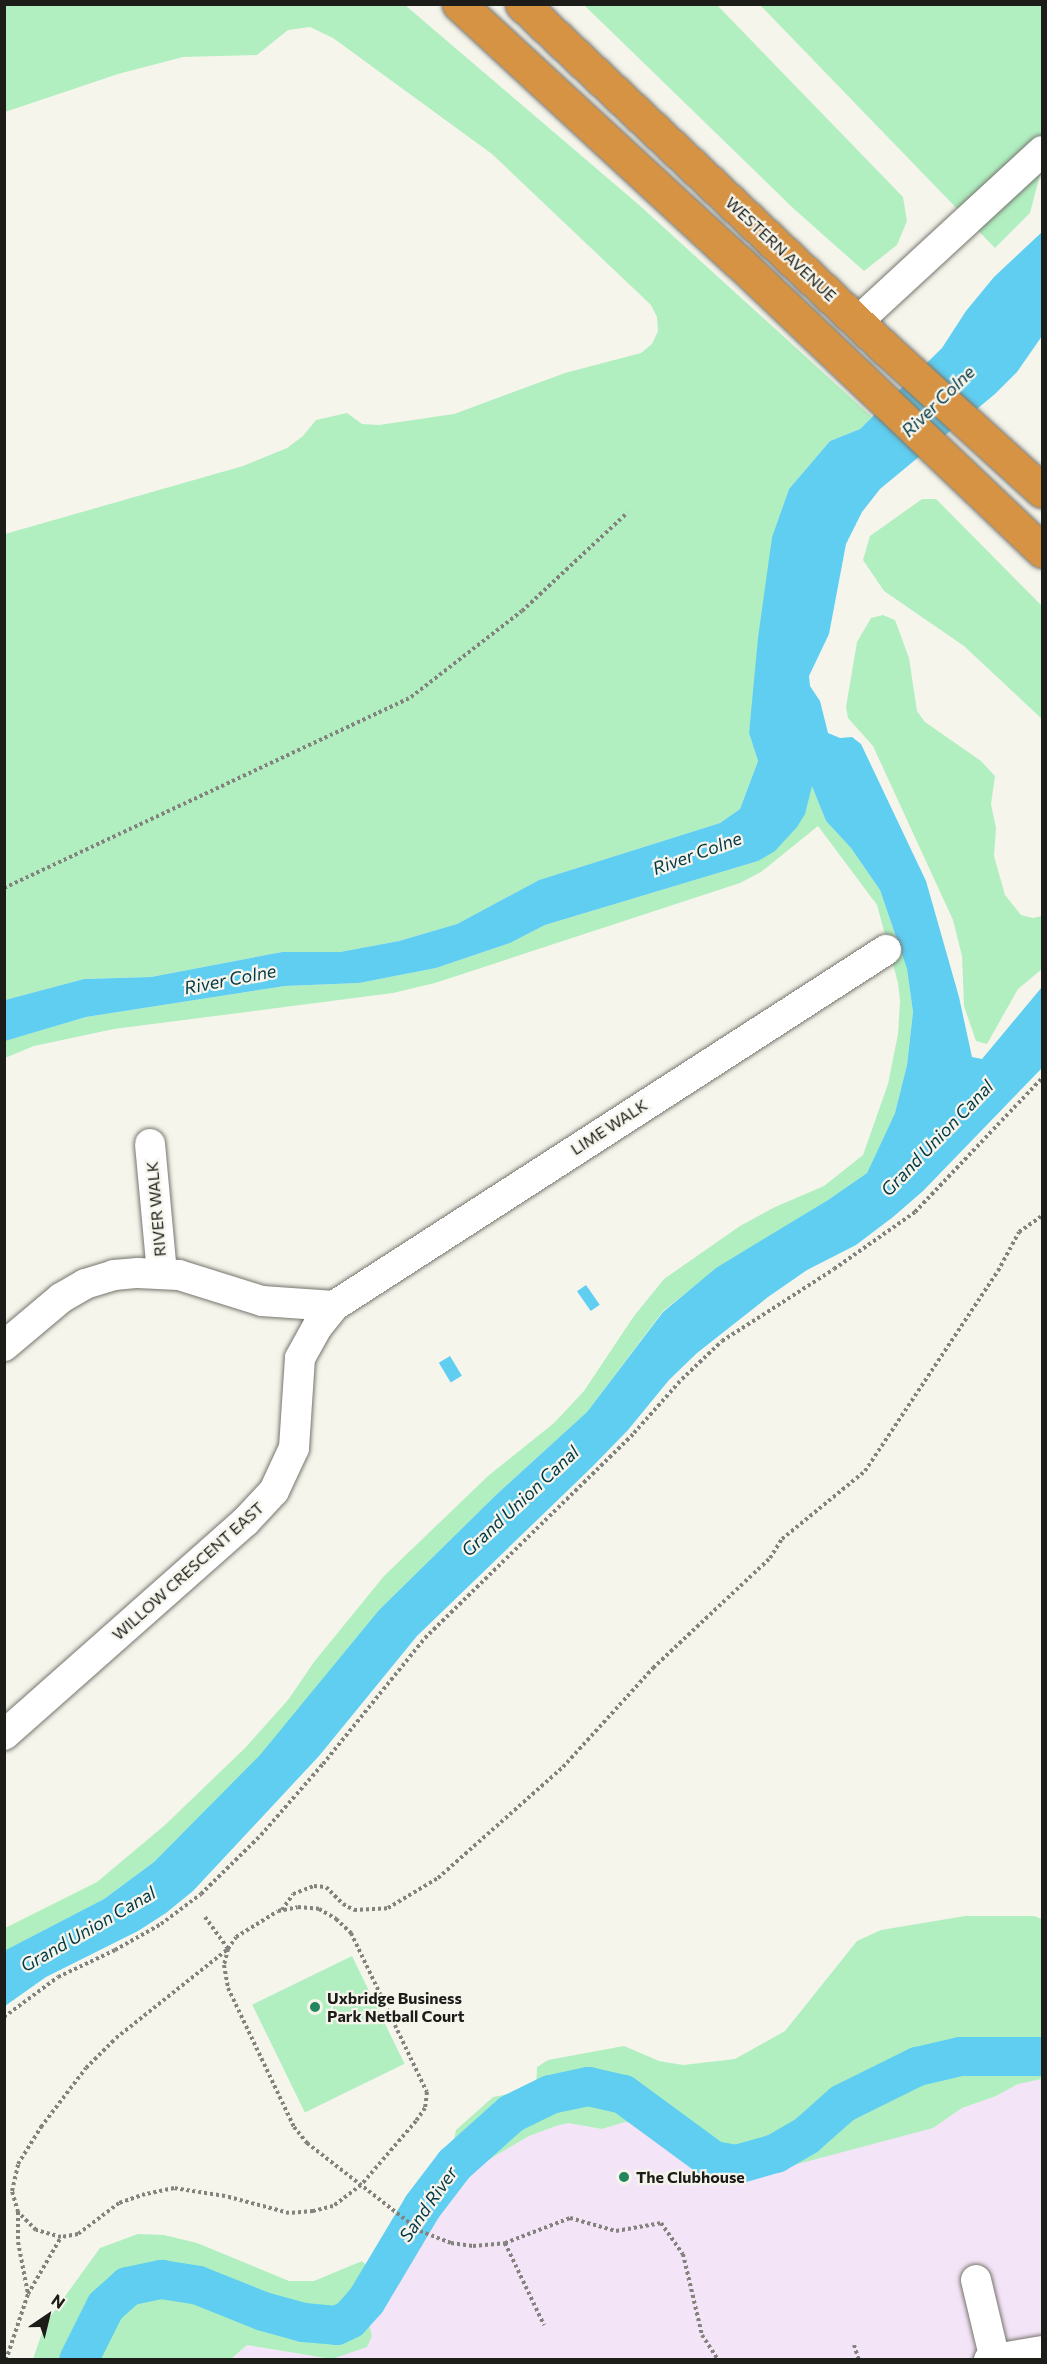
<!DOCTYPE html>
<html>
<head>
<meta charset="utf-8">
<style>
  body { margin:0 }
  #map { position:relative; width:1047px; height:2364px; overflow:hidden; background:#f6f5ec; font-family:Commissioner,sans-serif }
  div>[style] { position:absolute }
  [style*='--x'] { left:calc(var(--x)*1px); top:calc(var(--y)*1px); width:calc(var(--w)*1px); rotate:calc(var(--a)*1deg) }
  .commercial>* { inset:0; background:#f4e4f7 }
  .green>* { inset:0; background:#b1efc1; transform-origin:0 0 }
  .water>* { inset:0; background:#5fcef1; transform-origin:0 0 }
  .river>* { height:39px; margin:-19.5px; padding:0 19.5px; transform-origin:19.5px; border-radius:19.5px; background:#5fcef1 }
  .path>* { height:4px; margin-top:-2px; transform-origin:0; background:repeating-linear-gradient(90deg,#83827d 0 3px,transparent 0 6px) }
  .roads { filter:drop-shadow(0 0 2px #76756d) drop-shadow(0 0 2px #76756d) }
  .minor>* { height:30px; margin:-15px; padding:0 15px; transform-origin:15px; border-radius:15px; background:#fff }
  .highway>* { height:33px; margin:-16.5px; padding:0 16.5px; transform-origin:16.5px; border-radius:16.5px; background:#d69344 }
  .dots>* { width:16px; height:16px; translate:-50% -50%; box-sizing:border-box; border:3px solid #f6f5ec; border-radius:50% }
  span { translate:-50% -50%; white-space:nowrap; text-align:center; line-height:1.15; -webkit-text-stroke:4.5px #f6f5ec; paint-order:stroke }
  .street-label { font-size:16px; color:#1c1c19 }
  .poi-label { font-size:16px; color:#1c1c19; font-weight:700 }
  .left { translate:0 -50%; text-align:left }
  .water-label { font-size:18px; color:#023846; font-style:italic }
  .frame { position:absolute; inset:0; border:6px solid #1c1c19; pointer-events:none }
  .north { position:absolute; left:18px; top:2286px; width:60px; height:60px; -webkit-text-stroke:4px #f6f5ec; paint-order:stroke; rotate:35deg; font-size:16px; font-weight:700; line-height:24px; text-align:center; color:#1c1c19 }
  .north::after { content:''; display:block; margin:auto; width:21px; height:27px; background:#1c1c19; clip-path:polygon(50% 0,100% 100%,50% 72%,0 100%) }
</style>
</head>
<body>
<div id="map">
  <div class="commercial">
    <i style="clip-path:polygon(1042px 2079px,1042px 2359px,231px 2360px,247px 2345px,332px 2359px,372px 2336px,369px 2324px,420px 2231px,454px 2185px,478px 2166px,529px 2136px,556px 2126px,568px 2123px,602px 2129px,625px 2122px,637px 2123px,657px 2142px,933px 2128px,962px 2108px,996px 2096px,1018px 2084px)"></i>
  </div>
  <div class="green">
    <i style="clip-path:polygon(5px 5px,405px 5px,638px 204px,872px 417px,860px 429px,830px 441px,789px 489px,772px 537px,749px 733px,758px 761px,740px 809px,720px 823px,539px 880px,457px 924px,399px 941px,340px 952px,282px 952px,151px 977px,84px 979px,5px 1000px,5px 534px,243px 466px,287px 448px,303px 436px,316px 420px,347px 413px,362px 424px,379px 425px,454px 414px,565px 373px,641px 353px,652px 344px,658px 331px,657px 317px,651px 305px,492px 154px,333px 38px,310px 27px,288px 30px,257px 55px,183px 57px,118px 74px,5px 112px)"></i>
    <i style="clip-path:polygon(584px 5px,717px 5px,903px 197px,907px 221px,897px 245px,864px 271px,794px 209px)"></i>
    <i style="clip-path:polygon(760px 5px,1042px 5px,1042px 167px,1030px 213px,995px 248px)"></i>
    <i style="clip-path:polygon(922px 499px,936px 499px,1042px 606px,1042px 719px,964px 646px,884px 591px,863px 560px,870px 536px)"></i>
    <i style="clip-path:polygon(883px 615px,895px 620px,909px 658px,917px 711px,925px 722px,981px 761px,995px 776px,991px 804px,996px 828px,994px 856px,1005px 895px,1021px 915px,1033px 918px,1042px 916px,1042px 969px,1018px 989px,987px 1044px,976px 1041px,964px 1006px,962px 956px,953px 920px,873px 746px,848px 718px,846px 707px,857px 642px,871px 618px)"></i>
    <i style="clip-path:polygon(812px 784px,826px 821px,851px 848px,880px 890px,907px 969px,913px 1012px,907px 1065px,895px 1113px,867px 1173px,828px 1200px,717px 1268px,663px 1311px,587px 1412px,497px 1494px,379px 1610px,261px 1755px,154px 1862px,104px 1899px,5px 1951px,5px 1928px,97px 1882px,165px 1825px,245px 1748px,288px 1700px,314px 1662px,384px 1576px,488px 1476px,554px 1423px,584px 1391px,634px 1316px,664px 1279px,740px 1226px,775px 1207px,824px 1186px,863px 1155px,888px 1084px,898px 1034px,900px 1001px,898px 983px,877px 905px,818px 826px,761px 872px,740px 883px,435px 983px,393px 993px,114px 1029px,34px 1046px,5px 1058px,4px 1041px,86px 1017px,285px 986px,359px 983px,436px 968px,510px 943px,545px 925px,758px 861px)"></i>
    <i style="clip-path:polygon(965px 1916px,1034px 1916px,1042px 1919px,1042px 2079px,1018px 2084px,996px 2096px,962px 2108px,933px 2128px,722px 2184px,657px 2142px,637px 2123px,625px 2122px,602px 2129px,568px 2123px,556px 2126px,529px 2136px,478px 2166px,454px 2140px,456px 2130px,493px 2097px,536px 2089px,537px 2067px,548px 2060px,624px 2046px,659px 2061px,683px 2065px,735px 2059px,785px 2031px,857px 1941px,881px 1930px)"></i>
    <i style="left:352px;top:1956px;width:120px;height:111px;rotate:64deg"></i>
    <i style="clip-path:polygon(138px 2234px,164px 2235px,197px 2243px,289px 2281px,314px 2281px,362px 2261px,370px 2270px,369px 2324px,372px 2336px,367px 2347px,332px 2359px,247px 2345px,231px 2359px,33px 2359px,45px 2324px,100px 2248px)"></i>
  </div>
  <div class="water">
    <i style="clip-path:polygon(1042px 232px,1042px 336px,1017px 372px,995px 394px,880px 489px,862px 512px,846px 544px,829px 634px,809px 676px,810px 686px,820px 701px,828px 733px,840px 738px,852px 737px,861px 744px,926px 881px,959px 997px,972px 1057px,982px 1059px,1042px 987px,1042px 1068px,923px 1191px,893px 1217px,856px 1245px,807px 1270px,768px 1297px,697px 1353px,669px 1380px,628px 1430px,592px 1467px,417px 1636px,319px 1756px,193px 1891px,166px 1913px,138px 1931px,46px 1977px,5px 2006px,4px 1951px,104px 1899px,154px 1862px,260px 1755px,379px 1610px,497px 1494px,587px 1412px,663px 1312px,716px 1268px,828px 1200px,867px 1173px,895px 1113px,907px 1065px,913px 1012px,907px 969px,880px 890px,851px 848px,826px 821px,812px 786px,805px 814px,797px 827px,775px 851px,758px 861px,545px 925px,510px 943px,436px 968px,359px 983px,285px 986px,86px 1017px,5px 1041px,5px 1000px,84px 979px,151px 977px,282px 952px,340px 952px,399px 941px,457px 924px,539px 880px,720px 823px,740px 809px,758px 761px,749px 733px,758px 638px,772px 537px,789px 489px,830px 441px,860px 429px,942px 348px,966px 311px,994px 277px)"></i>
    <i style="left:586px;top:1285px;width:24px;height:11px;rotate:55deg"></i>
    <i style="left:450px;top:1356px;width:23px;height:13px;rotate:59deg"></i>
  </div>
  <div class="river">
    <i style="--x:78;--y:2360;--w:60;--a:-63.4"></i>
    <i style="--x:105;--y:2306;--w:30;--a:-42"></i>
    <i style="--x:127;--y:2286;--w:35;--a:-12"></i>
    <i style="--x:161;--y:2279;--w:37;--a:9"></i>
    <i style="--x:198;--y:2285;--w:70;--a:21.8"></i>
    <i style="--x:263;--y:2311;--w:41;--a:15.4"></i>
    <i style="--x:303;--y:2322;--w:33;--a:5"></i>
    <i style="--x:336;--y:2325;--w:14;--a:-25"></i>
    <i style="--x:349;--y:2319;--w:25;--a:-48"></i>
    <i style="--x:366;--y:2300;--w:109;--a:-59.2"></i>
    <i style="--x:422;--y:2206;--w:53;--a:-52.7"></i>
    <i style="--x:454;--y:2164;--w:76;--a:-41.8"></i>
    <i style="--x:511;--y:2113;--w:43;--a:-26"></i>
    <i style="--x:550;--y:2094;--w:39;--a:-12"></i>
    <i style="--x:588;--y:2086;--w:36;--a:13"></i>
    <i style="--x:623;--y:2094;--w:112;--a:36.3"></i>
    <i style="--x:713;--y:2160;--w:23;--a:10"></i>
    <i style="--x:736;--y:2164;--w:41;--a:-15.8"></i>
    <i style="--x:775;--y:2153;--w:36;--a:-30"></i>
    <i style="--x:806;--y:2135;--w:48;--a:-41.6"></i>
    <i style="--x:842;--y:2103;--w:84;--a:-26.3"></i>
    <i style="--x:917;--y:2066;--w:44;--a:-13.1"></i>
    <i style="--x:960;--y:2056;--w:82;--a:0"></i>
  </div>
  <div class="path">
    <i style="--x:4;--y:888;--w:450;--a:-25.1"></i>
    <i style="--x:411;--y:697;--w:140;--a:-37.8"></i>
    <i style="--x:522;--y:611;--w:144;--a:-43"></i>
    <i style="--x:298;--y:1907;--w:21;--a:5"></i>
    <i style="--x:319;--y:1909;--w:20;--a:30"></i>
    <i style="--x:336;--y:1919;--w:21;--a:43"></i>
    <i style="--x:351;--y:1933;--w:176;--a:64.5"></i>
    <i style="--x:427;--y:2092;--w:16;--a:97"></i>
    <i style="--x:425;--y:2108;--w:16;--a:125"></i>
    <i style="--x:416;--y:2121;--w:84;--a:130.7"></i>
    <i style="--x:361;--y:2185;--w:35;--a:143"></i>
    <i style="--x:333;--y:2206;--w:21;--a:166"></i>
    <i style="--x:313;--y:2211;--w:24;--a:175"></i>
    <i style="--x:289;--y:2213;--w:66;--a:-165.1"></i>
    <i style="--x:225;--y:2196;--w:52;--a:-171.1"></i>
    <i style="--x:174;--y:2188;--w:30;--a:168"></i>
    <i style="--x:145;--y:2194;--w:28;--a:161"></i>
    <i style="--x:119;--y:2203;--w:51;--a:142.9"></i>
    <i style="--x:78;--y:2234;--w:17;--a:170"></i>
    <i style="--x:61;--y:2237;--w:26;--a:-164"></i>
    <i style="--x:36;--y:2230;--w:25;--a:-135"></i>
    <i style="--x:18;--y:2212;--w:22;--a:-106"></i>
    <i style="--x:12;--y:2191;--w:28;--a:-77"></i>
    <i style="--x:18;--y:2164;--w:44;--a:-58.1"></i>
    <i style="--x:41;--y:2127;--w:74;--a:-52.7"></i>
    <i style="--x:86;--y:2068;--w:42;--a:-45"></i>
    <i style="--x:116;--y:2038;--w:143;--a:-38.5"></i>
    <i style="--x:228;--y:1949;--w:14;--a:-56"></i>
    <i style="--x:236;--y:1937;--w:49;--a:-31.8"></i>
    <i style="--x:278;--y:1911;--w:20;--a:-11"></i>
    <i style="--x:282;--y:1910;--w:19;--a:-55"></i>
    <i style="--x:293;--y:1894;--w:22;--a:-21"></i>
    <i style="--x:314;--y:1886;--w:12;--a:5"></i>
    <i style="--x:326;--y:1887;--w:24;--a:45"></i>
    <i style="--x:343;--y:1904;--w:13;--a:29"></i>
    <i style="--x:354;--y:1910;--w:34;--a:-3"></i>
    <i style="--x:388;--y:1908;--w:58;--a:-31"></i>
    <i style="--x:438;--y:1878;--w:167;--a:-41.6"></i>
    <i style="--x:563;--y:1767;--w:134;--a:-47.7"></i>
    <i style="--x:653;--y:1668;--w:161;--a:-43.2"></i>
    <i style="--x:770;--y:1558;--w:22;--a:-58"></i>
    <i style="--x:782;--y:1539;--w:107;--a:-39.3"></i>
    <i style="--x:865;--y:1471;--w:240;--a:-56.4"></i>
    <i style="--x:998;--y:1271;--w:44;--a:-61.7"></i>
    <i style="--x:1019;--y:1232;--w:28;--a:-35"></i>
    <i style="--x:205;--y:1917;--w:39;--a:54"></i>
    <i style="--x:228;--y:1949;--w:16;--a:104"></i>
    <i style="--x:224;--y:1965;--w:23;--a:80"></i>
    <i style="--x:228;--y:1988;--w:154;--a:64.6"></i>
    <i style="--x:294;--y:2127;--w:21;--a:51"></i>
    <i style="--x:307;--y:2143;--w:143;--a:37.9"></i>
    <i style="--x:420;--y:2231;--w:33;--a:21"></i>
    <i style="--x:451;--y:2243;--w:22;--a:8"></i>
    <i style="--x:473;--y:2246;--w:32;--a:-5"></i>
    <i style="--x:505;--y:2243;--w:70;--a:-21"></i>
    <i style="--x:570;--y:2218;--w:48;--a:15.8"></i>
    <i style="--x:616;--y:2231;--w:46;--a:-10.1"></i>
    <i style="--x:661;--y:2223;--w:38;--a:55"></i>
    <i style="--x:683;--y:2254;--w:83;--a:76.8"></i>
    <i style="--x:702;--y:2335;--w:30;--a:57"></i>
    <i style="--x:4;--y:2017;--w:67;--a:-36.5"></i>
    <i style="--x:58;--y:1977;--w:63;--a:-25.3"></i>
    <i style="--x:115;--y:1950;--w:53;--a:-29.5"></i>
    <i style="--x:161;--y:1924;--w:50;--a:-36.9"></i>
    <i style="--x:201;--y:1894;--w:84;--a:-44.5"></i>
    <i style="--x:261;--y:1835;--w:94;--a:-48.9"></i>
    <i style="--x:323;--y:1764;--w:162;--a:-51"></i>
    <i style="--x:425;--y:1638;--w:293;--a:-44.4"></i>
    <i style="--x:634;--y:1433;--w:72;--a:-48.4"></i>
    <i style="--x:682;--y:1379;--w:55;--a:-43.5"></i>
    <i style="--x:722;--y:1341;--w:133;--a:-32.7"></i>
    <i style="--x:834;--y:1269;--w:99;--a:-35.1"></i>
    <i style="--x:915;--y:1212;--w:185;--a:-46.5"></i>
    <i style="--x:18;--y:2212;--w:30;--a:90"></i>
    <i style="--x:18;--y:2242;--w:53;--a:79.1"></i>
    <i style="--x:505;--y:2243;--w:91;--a:64.6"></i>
    <i style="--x:854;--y:2345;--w:16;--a:72"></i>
    <i style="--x:6;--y:2360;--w:70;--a:-71.6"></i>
    <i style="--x:28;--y:2294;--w:66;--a:-59.9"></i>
  </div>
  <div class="roads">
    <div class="minor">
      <i style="--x:857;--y:322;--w:252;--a:-42.7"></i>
      <i style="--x:150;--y:1144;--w:130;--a:84.7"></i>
      <i style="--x:4;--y:1346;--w:75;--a:-40.1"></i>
      <i style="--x:61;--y:1298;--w:28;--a:-30"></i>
      <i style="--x:85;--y:1284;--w:30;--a:-17"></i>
      <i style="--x:114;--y:1275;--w:24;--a:-5"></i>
      <i style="--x:138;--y:1273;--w:41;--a:2.8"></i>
      <i style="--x:179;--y:1275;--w:87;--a:17.4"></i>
      <i style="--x:262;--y:1301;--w:72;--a:4"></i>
      <i style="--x:4;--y:1735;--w:322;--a:-41.5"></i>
      <i style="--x:245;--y:1522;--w:42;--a:-46.9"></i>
      <i style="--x:274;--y:1491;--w:47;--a:-65.1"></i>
      <i style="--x:294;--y:1448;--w:90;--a:-86.2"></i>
      <i style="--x:300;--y:1358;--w:37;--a:-61"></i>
      <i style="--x:318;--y:1326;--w:26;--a:-51"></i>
      <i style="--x:334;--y:1306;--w:657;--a:-32.82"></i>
      <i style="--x:976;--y:2280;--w:82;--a:76.6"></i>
      <i style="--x:989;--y:2360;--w:54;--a:-9.6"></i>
    </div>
    <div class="highway">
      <i style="--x:459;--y:4;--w:381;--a:42.7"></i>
      <i style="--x:739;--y:262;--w:419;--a:43.6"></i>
      <i style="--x:522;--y:4;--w:500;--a:43.46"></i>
      <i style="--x:885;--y:348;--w:212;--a:42.3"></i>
    </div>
  </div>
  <div class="dots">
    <i style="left:315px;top:2007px;background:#248660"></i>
    <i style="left:624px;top:2177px;background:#248660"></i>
  </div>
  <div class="street-label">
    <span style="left:781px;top:249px;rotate:43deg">WESTERN AVENUE</span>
    <span style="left:609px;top:1127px;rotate:-33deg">LIME WALK</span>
    <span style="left:156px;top:1209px;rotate:-95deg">RIVER WALK</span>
    <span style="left:188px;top:1571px;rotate:-42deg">WILLOW CRESCENT EAST</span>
  </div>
  <div class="poi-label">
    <span class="left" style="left:327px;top:2007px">Uxbridge Business<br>Park Netball Court</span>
    <span class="left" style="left:636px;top:2177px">The Clubhouse</span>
  </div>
  <div class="water-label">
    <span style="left:938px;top:401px;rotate:-44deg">River Colne</span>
    <span style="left:697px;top:853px;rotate:-20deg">River Colne</span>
    <span style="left:230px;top:979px;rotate:-11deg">River Colne</span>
    <span style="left:937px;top:1138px;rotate:-46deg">Grand Union Canal</span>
    <span style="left:520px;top:1501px;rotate:-43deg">Grand Union Canal</span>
    <span style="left:88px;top:1929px;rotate:-30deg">Grand Union Canal</span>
    <span style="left:428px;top:2204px;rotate:-55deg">Sand River</span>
  </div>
  <div class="frame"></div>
  <div class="north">N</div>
</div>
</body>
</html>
